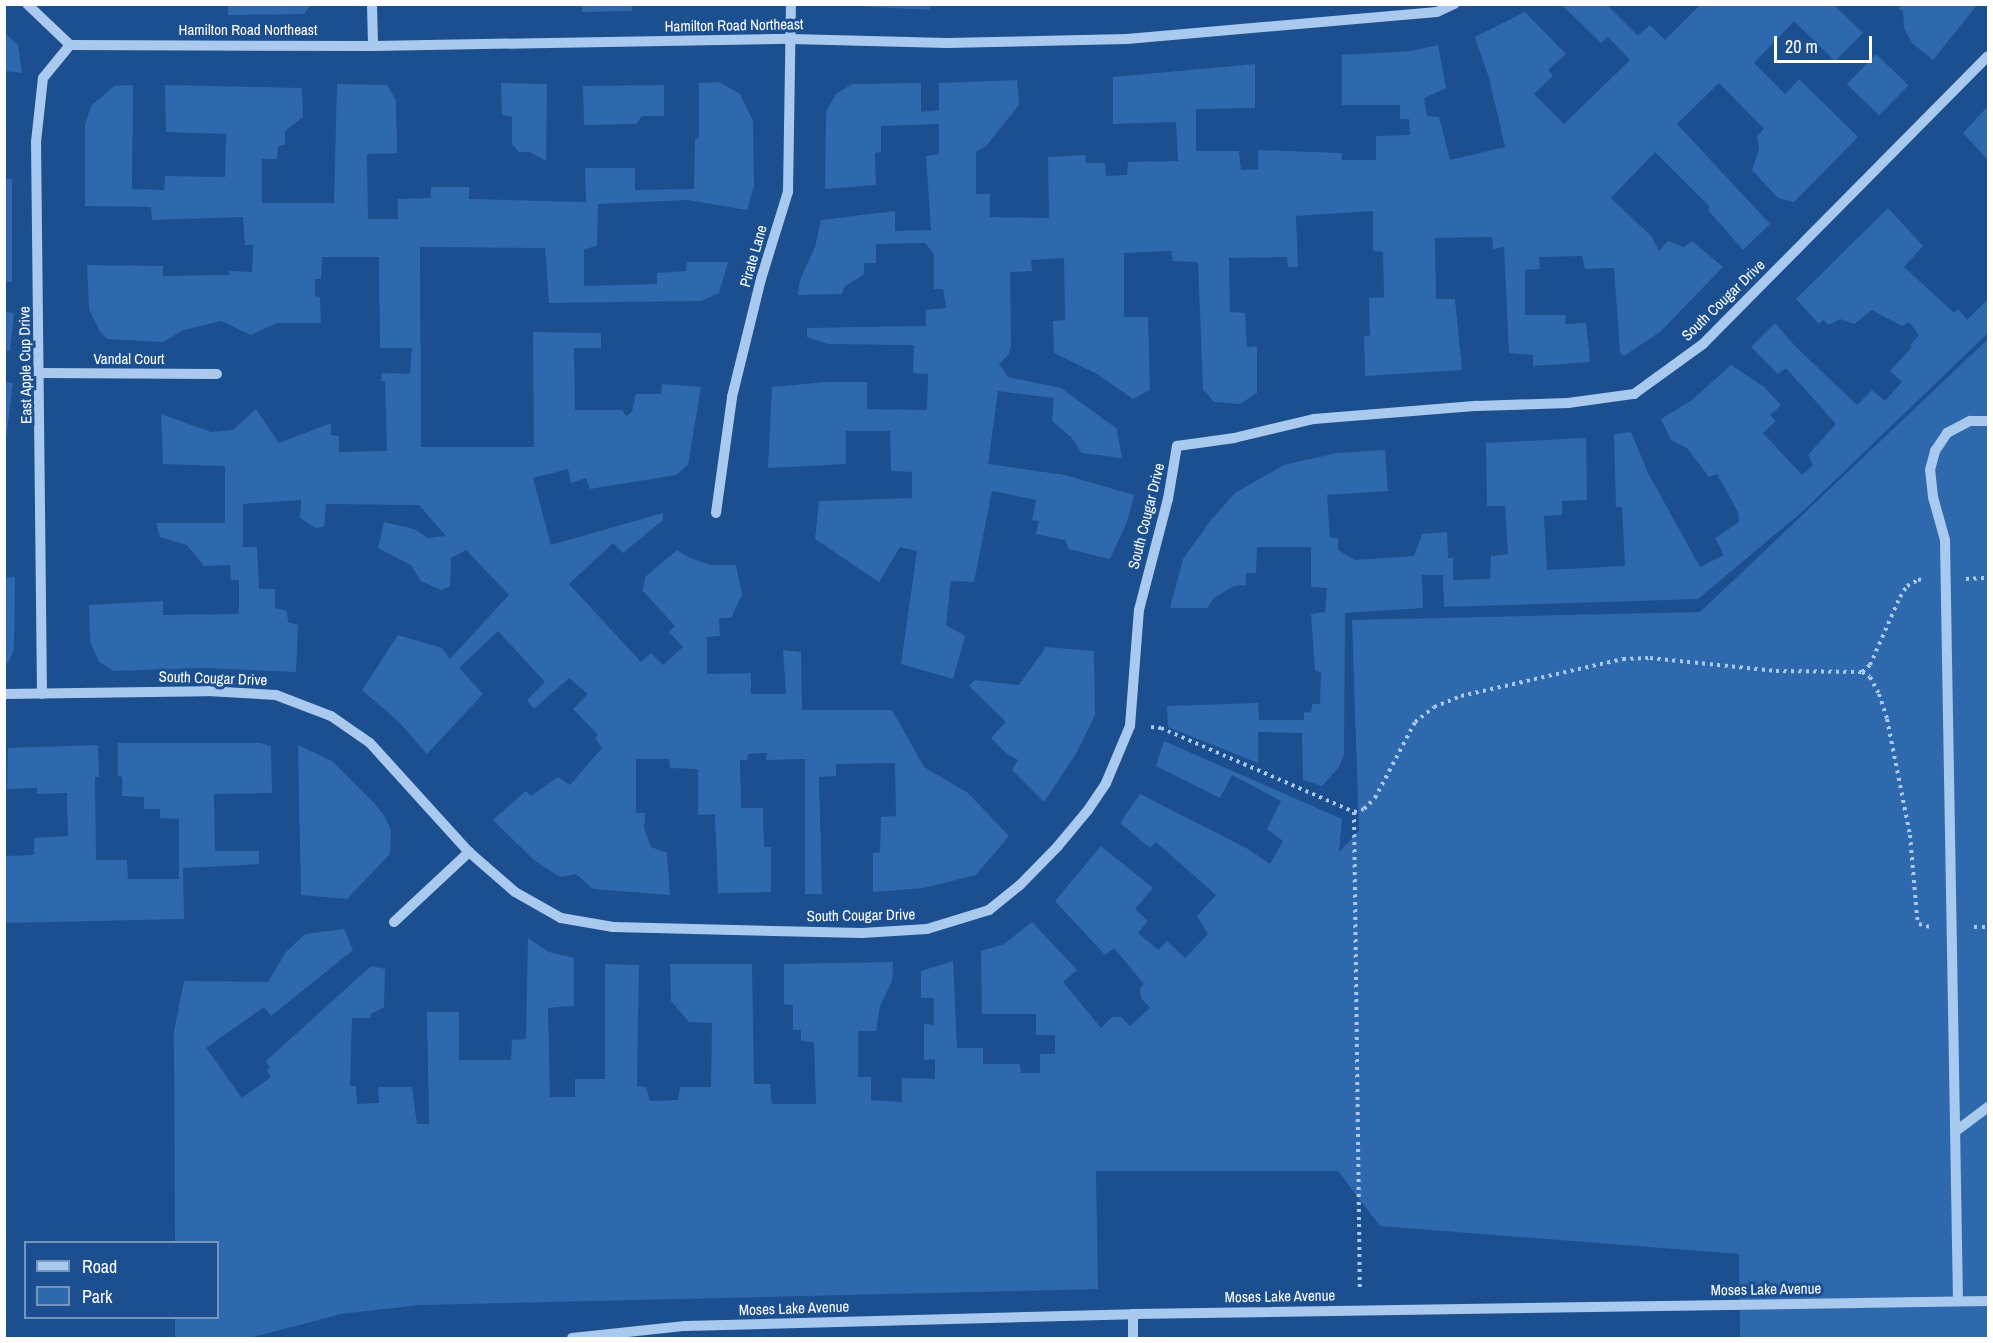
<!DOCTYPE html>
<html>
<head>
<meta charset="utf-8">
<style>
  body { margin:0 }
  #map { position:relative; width:1993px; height:1343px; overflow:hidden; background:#1b4f8f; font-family:"Archivo Narrow",sans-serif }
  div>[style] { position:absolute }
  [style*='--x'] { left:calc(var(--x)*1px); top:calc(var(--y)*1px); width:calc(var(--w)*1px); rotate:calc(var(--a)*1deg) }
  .green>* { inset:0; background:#2e69ad; transform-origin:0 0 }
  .path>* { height:4px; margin-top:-2px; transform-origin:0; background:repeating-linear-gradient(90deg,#a9c9ee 0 3px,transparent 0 7.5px) }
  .minor>* { height:10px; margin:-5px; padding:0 5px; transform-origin:5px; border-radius:5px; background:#a9c9ee }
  span { translate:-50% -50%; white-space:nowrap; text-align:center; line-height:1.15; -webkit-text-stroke:6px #1b4f8f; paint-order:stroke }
  .street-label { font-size:15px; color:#fff }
  .frame { position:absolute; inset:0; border:6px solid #fff; pointer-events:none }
  .legend { position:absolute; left:24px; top:1241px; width:195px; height:78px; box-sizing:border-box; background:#1b4f8f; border:2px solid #7695bc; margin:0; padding:8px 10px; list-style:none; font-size:18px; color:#fff }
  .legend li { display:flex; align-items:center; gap:12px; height:30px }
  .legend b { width:30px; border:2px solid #7695bc }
  .scale { position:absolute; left:1774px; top:36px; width:98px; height:27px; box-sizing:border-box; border:3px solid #fff; border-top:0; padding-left:8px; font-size:18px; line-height:21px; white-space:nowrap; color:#fff; -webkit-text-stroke:4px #1b4f8f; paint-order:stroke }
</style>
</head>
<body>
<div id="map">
  <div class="green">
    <i style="clip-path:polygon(1902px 4px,1977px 4px,1977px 5px,1933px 60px,1912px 43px,1904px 28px,1903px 11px,1899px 9px)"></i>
    <i style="clip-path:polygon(228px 5px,228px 4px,311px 5px,304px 14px,228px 15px)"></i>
    <i style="clip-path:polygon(582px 5px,632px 5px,632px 11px,582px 12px)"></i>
    <i style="clip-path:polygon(858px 5px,930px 5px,930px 10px,858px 6px)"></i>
    <i style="clip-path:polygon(1562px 5px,1610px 5px,1609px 7px,1638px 36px,1650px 25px,1665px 40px,1700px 5px,1834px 5px,1863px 33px,1835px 61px,1794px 21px,1754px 63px,1785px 94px,1799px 79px,1858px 137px,1794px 202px,1778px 198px,1752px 170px,1759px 149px,1757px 136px,1764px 129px,1719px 83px,1677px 124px,1770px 224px,1743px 250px,1708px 210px,1710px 207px,1655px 152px,1611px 198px,1652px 237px,1659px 251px,1668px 241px,1684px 247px,1692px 241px,1723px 267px,1660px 332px,1624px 356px,1620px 353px,1614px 268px,1585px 269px,1582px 256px,1539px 257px,1540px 269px,1525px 270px,1525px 315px,1566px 315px,1565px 324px,1586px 323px,1590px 362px,1533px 366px,1533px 355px,1509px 353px,1504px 247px,1493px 249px,1492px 237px,1435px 238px,1436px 299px,1455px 299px,1462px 370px,1365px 376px,1364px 337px,1370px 335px,1369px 298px,1384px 297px,1383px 252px,1373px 251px,1373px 211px,1296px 216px,1298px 267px,1288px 267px,1287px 257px,1229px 258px,1230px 312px,1245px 313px,1247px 347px,1257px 346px,1257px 393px,1240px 404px,1214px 402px,1203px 389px,1198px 262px,1173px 261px,1171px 251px,1124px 253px,1124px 317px,1148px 317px,1150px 390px,1133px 399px,1097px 374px,1054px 353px,1053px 321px,1065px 320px,1064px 258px,1031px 260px,1032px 271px,1010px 272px,1011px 346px,1009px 354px,999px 364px,1008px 377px,1061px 388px,1117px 429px,1122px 458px,1082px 453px,1071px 437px,1052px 421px,1054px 398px,998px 391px,988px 464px,1065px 475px,1134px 495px,1127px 522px,1110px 559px,1069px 549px,1065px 540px,1036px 534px,1039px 521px,1032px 520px,1036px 500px,992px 491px,974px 582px,951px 581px,946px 625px,965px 636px,953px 679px,901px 664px,917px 551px,900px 547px,879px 582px,815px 539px,819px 501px,912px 498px,912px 472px,891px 471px,890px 431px,846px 431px,846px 464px,768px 468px,772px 387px,827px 382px,867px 382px,867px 409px,927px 410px,928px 374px,913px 373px,914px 345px,828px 344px,807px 337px,807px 328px,926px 326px,926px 310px,946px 308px,943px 289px,934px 289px,934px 254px,925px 243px,876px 244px,876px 263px,864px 263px,864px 274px,844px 287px,842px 294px,798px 295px,800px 280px,815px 247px,821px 220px,895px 211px,895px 231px,931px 230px,926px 156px,939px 154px,939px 124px,881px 126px,881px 152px,875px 153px,876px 185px,825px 189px,826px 111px,836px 94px,852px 84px,921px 83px,921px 112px,939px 110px,939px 83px,1017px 80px,1019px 105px,986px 146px,976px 152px,976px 194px,990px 194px,990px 217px,1049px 218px,1048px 157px,1085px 155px,1086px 163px,1105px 163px,1106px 176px,1127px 175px,1128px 162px,1178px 161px,1176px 122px,1113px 124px,1113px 77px,1255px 64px,1255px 108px,1196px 109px,1196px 151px,1239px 151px,1241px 170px,1258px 169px,1258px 150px,1342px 153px,1342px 160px,1376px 160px,1376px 136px,1410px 135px,1409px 119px,1400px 119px,1400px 105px,1342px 105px,1342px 55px,1411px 51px,1438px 45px,1446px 88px,1424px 98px,1427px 116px,1439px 117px,1450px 160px,1505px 147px,1489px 78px,1475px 37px,1525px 12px,1566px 54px,1548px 70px,1553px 76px,1534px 94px,1564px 124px,1630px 60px,1608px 37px,1601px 43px)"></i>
    <i style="clip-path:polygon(5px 33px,18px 45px,22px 73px,5px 71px)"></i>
    <i style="left:1876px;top:54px;width:45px;height:42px;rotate:44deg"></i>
    <i style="clip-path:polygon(719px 82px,740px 94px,753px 121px,754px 186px,747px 210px,688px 200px,598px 204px,597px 246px,584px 249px,584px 286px,657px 284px,657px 273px,686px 271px,687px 262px,728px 262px,719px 293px,701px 301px,549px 303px,545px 248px,420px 247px,421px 447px,534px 447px,533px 332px,601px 333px,601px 348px,574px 348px,575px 410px,622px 410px,626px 416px,632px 412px,636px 394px,661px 394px,662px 384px,701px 387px,688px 465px,676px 475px,590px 489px,586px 478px,571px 483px,568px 469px,533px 478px,551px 545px,663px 513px,663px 520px,623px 553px,613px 543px,569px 584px,641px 662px,651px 653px,663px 665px,683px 647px,669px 632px,675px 626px,643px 591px,645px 577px,677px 550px,690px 558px,711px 565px,736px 565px,742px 595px,731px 618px,719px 618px,720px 636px,707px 637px,707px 674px,751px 673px,751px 694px,786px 694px,783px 650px,801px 652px,802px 710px,892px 710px,924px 767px,968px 793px,1009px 836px,976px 875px,924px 888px,873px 892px,873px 853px,880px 852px,881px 817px,896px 816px,895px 763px,836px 764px,836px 776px,819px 777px,822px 894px,805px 894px,805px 759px,766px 760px,767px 753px,748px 754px,747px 760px,740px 760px,741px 808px,763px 808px,764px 847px,771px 847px,771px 892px,718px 893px,715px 814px,698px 815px,698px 769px,670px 768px,669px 759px,636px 759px,636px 813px,645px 813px,644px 828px,651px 847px,667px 853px,670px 895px,593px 889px,576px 874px,560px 877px,535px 861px,493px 820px,526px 791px,531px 796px,558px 777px,570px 785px,602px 748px,595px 738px,598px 735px,573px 709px,588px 694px,569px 678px,534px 709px,527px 700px,545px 682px,498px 631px,459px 668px,483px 694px,427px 754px,399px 722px,362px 690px,398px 635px,442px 648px,450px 659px,509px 595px,466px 550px,451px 558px,450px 586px,441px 590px,421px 581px,411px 565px,378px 548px,384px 522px,414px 529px,428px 538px,446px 536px,419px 505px,326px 504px,324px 527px,315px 528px,300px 518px,301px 500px,243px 504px,243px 547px,257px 547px,259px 589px,275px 589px,275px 608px,287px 611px,288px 622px,298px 625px,296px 672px,204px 668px,114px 671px,99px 662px,90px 641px,89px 605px,163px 601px,163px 615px,239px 614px,239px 580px,231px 580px,230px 565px,204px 566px,187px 545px,160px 537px,156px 523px,225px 523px,225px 466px,163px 464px,161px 414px,211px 432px,233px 430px,256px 409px,279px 443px,331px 423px,331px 435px,339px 436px,339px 452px,387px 451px,385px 381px,381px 381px,382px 373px,410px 374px,412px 348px,380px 348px,379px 257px,322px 257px,321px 279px,315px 279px,315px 296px,320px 297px,321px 323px,277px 323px,251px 335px,221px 321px,184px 330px,163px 342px,107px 339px,99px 330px,89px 309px,87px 265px,163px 266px,163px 276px,229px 275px,229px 271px,252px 272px,253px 245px,245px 245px,243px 217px,152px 220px,151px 207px,85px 206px,85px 125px,91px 106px,114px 86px,133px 85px,132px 189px,164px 190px,165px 176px,225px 177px,226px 134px,166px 132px,165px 85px,302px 88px,303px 117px,285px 131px,285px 145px,278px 146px,277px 159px,262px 159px,262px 203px,334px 203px,337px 84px,387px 85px,396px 100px,397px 153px,367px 154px,368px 219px,398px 219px,398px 199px,431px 198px,431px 187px,469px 187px,469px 199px,586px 202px,585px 168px,635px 168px,635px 190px,694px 189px,695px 139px,699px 138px,699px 83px)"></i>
    <i style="clip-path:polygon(501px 83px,547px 84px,546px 161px,530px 152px,519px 152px,512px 144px,512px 117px,502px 115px)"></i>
    <i style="clip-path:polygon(664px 85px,664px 116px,642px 116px,636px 124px,584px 125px,583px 86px)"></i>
    <i style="clip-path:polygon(1988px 106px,1988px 160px,1963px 133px)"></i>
    <i style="left:5px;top:179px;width:7px;height:103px"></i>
    <i style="clip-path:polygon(1888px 208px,1923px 246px,1904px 267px,1954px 313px,1958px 309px,1967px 320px,1988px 299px,1988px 333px,1803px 511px,1698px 599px,1444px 607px,1443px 575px,1422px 575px,1423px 608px,1345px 613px,1344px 755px,1339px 767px,1322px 786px,1303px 780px,1302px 733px,1258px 732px,1258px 763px,1168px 727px,1167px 706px,1258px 703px,1259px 720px,1304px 720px,1304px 712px,1311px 713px,1312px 704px,1320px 704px,1321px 673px,1315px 670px,1311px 614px,1325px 612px,1327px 588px,1311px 587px,1311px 547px,1257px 547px,1256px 573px,1246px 573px,1246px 585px,1234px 586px,1214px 598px,1207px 608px,1170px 608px,1183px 559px,1211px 520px,1235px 493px,1284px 465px,1337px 453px,1385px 450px,1388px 491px,1327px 495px,1330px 538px,1338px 538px,1338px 550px,1355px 560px,1414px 556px,1422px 534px,1447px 532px,1448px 558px,1453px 558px,1453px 580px,1490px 579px,1491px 556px,1508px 554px,1505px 506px,1487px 506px,1486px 443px,1586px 438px,1587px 500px,1562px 501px,1562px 515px,1544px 516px,1547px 570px,1625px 566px,1622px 507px,1616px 507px,1614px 434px,1631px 432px,1648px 473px,1700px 567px,1724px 555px,1715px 538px,1739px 522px,1738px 512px,1717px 474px,1709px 477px,1687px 448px,1671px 440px,1661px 419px,1692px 400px,1731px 365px,1764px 387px,1781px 405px,1770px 415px,1776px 421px,1763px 433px,1802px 475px,1813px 465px,1808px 455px,1836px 424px,1786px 368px,1778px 374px,1751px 347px,1775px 323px,1797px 348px,1857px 405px,1872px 390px,1885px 401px,1902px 382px,1890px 371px,1912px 347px,1910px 345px,1919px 335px,1909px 322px,1902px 326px,1872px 310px,1854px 324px,1840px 319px,1829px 325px,1823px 320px,1819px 324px,1796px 299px)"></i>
    <i style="left:5px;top:312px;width:9px;height:38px;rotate:6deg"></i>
    <i style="clip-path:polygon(1988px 339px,1988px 1338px,1740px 1338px,1739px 1254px,1380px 1226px,1338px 1171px,1096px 1171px,1098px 1289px,420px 1305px,341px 1314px,249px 1338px,175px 1338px,175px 1318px,218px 1318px,218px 1242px,175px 1242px,174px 1031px,184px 981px,268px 982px,286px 952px,305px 934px,344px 929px,353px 950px,271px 1016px,264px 1007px,206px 1048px,242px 1098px,271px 1077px,267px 1070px,270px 1068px,266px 1061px,371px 966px,385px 969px,384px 1007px,371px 1014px,370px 1018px,352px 1018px,350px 1086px,356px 1086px,357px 1104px,379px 1103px,378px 1087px,412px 1087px,417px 1124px,429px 1124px,427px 1012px,459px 1012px,459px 1060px,511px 1060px,512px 1040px,526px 1039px,528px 938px,549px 952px,574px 958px,574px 1006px,548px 1008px,550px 1097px,575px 1097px,575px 1079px,605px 1079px,605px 964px,639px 965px,637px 1086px,646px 1087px,650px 1101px,678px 1100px,680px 1087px,711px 1087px,712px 1023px,689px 1022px,671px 1001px,670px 964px,752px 964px,754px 1084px,770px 1084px,772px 1104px,816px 1104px,814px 1042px,801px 1041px,801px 1030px,793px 1030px,793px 1005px,784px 1004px,784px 964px,893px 962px,892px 981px,880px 1006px,876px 1031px,858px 1031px,858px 1077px,871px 1077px,871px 1100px,902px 1102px,902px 1078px,935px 1079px,935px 1059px,924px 1060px,924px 1024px,934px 1025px,934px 998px,921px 998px,921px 971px,953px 961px,957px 1048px,983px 1048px,983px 1064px,1020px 1064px,1021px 1073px,1040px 1073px,1040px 1054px,1055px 1054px,1055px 1035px,1036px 1035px,1036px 1014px,982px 1014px,981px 951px,1004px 944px,1032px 922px,1077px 970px,1063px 982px,1101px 1028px,1112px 1017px,1121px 1017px,1130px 1026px,1150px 1008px,1141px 998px,1140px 988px,1144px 984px,1114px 948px,1105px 955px,1055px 901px,1101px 846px,1153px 888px,1135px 909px,1148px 921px,1138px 933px,1158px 950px,1167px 941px,1185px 958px,1208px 934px,1197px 916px,1216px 895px,1156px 842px,1150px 848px,1120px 823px,1140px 794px,1248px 849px,1270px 864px,1283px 841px,1267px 829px,1281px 801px,1232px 775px,1220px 798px,1156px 766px,1164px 741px,1342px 819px,1339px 852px,1359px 831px,1352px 620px,1700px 612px)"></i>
    <i style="left:5px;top:382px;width:8px;height:88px;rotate:7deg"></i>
    <i style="clip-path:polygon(15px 577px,14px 649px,9px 661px,5px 664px,5px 578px)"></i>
    <i style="clip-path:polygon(1046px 647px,1094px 651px,1095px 715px,1077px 752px,1044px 802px,1012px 770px,1018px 760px,1007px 754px,991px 738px,1006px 722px,969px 686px,975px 680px,1019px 685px)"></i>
    <i style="clip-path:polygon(118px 743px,260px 743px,271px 746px,272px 793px,214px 794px,215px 851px,259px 851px,259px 864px,183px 868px,184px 919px,5px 923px,5px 856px,34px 855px,34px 838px,68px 836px,67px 793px,37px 794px,37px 788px,7px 789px,8px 748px,98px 745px,99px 777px,95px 777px,96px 860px,127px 860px,128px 879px,179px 879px,179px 819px,160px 818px,160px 809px,144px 809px,144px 797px,122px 796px,122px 777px,118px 776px)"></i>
    <i style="clip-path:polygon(298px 745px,332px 761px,373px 802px,384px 815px,391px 830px,390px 854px,347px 899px,301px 895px)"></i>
  </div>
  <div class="path">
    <i style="--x:1966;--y:579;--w:22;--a:-3"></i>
    <i style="--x:1862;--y:672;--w:9;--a:32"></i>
    <i style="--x:1870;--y:677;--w:19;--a:62"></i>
    <i style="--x:1879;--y:694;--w:26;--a:72"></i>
    <i style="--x:1887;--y:719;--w:118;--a:78.8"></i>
    <i style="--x:1910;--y:835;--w:82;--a:85.1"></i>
    <i style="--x:1917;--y:917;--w:7;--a:74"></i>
    <i style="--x:1919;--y:924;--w:11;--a:15"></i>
    <i style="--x:1151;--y:727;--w:10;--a:6"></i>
    <i style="--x:1161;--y:728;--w:210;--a:23.5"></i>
    <i style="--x:1354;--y:812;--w:478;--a:89.3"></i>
    <i style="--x:1354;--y:812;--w:10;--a:-17"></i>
    <i style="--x:1364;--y:809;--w:16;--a:-45"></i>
    <i style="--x:1375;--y:798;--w:86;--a:-62.2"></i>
    <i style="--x:1415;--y:722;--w:24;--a:-38"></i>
    <i style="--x:1434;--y:707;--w:29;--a:-22"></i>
    <i style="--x:1461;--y:696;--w:166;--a:-12.9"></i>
    <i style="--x:1623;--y:659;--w:27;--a:-2"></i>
    <i style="--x:1650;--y:658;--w:127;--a:5.9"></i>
    <i style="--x:1776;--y:671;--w:86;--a:0.7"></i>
    <i style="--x:1862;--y:672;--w:11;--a:-41"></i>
    <i style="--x:1870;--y:665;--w:74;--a:-66.2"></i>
    <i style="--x:1900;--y:597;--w:13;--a:-58"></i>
    <i style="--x:1907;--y:586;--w:13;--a:-29"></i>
    <i style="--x:1918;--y:580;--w:7;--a:-8"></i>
    <i style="--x:1974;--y:927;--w:14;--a:0"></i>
  </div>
  <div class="minor">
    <i style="--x:27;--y:4;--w:59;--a:43.6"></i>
    <i style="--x:70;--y:45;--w:303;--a:0.2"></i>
    <i style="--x:373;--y:46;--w:418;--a:-1"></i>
    <i style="--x:791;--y:39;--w:156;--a:1.5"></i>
    <i style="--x:947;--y:43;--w:180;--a:-1.3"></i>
    <i style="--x:1127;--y:39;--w:311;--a:-5"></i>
    <i style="--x:1437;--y:12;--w:19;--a:-25"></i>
    <i style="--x:372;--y:4;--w:42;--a:88.6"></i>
    <i style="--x:40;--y:373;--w:177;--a:0.3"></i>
    <i style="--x:716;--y:513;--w:117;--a:-82.1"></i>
    <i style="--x:732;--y:397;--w:122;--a:-76.2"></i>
    <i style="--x:761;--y:279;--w:91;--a:-72.8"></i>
    <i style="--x:788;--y:192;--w:188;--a:-89.1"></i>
    <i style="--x:4;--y:694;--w:203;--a:-0.8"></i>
    <i style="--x:207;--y:691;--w:69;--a:3.3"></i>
    <i style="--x:276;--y:695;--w:59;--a:20.9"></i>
    <i style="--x:331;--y:716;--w:47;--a:34.7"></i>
    <i style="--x:370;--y:743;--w:147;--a:47.8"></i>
    <i style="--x:469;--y:852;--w:61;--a:41"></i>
    <i style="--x:515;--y:892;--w:53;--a:29.5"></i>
    <i style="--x:561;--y:918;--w:53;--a:9.8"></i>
    <i style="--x:613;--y:927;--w:249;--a:1.4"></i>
    <i style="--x:862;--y:933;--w:65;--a:-3.5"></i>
    <i style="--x:927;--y:929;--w:65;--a:-17"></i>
    <i style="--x:989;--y:910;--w:38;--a:-39"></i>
    <i style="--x:1019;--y:886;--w:56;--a:-45.7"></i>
    <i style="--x:1058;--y:846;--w:47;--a:-50.2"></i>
    <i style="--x:1088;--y:810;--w:32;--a:-56"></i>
    <i style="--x:1106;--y:783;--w:62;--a:-67.2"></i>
    <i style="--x:1130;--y:726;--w:116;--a:-85.6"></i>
    <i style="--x:1139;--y:610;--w:115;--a:-75.4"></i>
    <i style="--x:1168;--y:499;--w:54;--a:-80.4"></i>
    <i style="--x:1177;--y:446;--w:58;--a:-8"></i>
    <i style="--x:1234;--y:438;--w:82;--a:-13.4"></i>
    <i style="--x:1314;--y:419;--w:164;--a:-4.6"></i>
    <i style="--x:1477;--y:406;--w:91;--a:-1.9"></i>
    <i style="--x:1568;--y:403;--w:67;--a:-7.8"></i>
    <i style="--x:1634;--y:394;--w:85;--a:-35.9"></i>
    <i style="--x:1703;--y:344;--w:405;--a:-45.3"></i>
    <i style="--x:42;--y:694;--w:552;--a:-90.62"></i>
    <i style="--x:36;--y:142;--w:64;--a:-83.8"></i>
    <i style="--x:43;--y:78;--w:43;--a:-50.7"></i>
    <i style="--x:394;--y:922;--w:103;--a:-43"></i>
    <i style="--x:1956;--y:1131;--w:40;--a:-37"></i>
    <i style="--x:1958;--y:1301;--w:761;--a:-90.98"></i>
    <i style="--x:1945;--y:540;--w:45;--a:-105.6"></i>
    <i style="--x:1933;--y:497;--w:27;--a:-96"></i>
    <i style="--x:1930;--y:470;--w:20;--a:-75"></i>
    <i style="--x:1935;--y:451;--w:22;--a:-56"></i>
    <i style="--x:1947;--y:433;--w:26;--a:-28"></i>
    <i style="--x:1970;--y:421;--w:18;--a:0"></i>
    <i style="--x:572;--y:1338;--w:114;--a:-6.1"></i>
    <i style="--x:685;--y:1326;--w:448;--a:-1.5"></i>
    <i style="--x:1133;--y:1314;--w:855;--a:-0.87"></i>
    <i style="--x:1133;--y:1338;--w:24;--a:-90"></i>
  </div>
  <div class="street-label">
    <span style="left:734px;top:25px;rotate:-1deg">Hamilton Road Northeast</span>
    <span style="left:248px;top:30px">Hamilton Road Northeast</span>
    <span style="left:753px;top:256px;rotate:-74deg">Pirate Lane</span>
    <span style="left:1723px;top:300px;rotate:-44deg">South Cougar Drive</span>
    <span style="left:129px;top:359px">Vandal Court</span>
    <span style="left:25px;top:365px;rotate:-91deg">East Apple Cup Drive</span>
    <span style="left:1146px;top:516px;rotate:-76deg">South Cougar Drive</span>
    <span style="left:213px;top:678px;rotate:2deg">South Cougar Drive</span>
    <span style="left:861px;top:915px;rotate:-1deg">South Cougar Drive</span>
    <span style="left:1766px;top:1289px;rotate:-1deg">Moses Lake Avenue</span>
    <span style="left:1280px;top:1296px;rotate:-1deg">Moses Lake Avenue</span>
    <span style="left:794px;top:1308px;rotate:-2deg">Moses Lake Avenue</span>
  </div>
  <div class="frame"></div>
  <ul class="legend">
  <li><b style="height:8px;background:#a9c9ee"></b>Road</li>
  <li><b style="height:16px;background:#2e69ad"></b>Park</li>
  </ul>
  <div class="scale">20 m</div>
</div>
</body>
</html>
